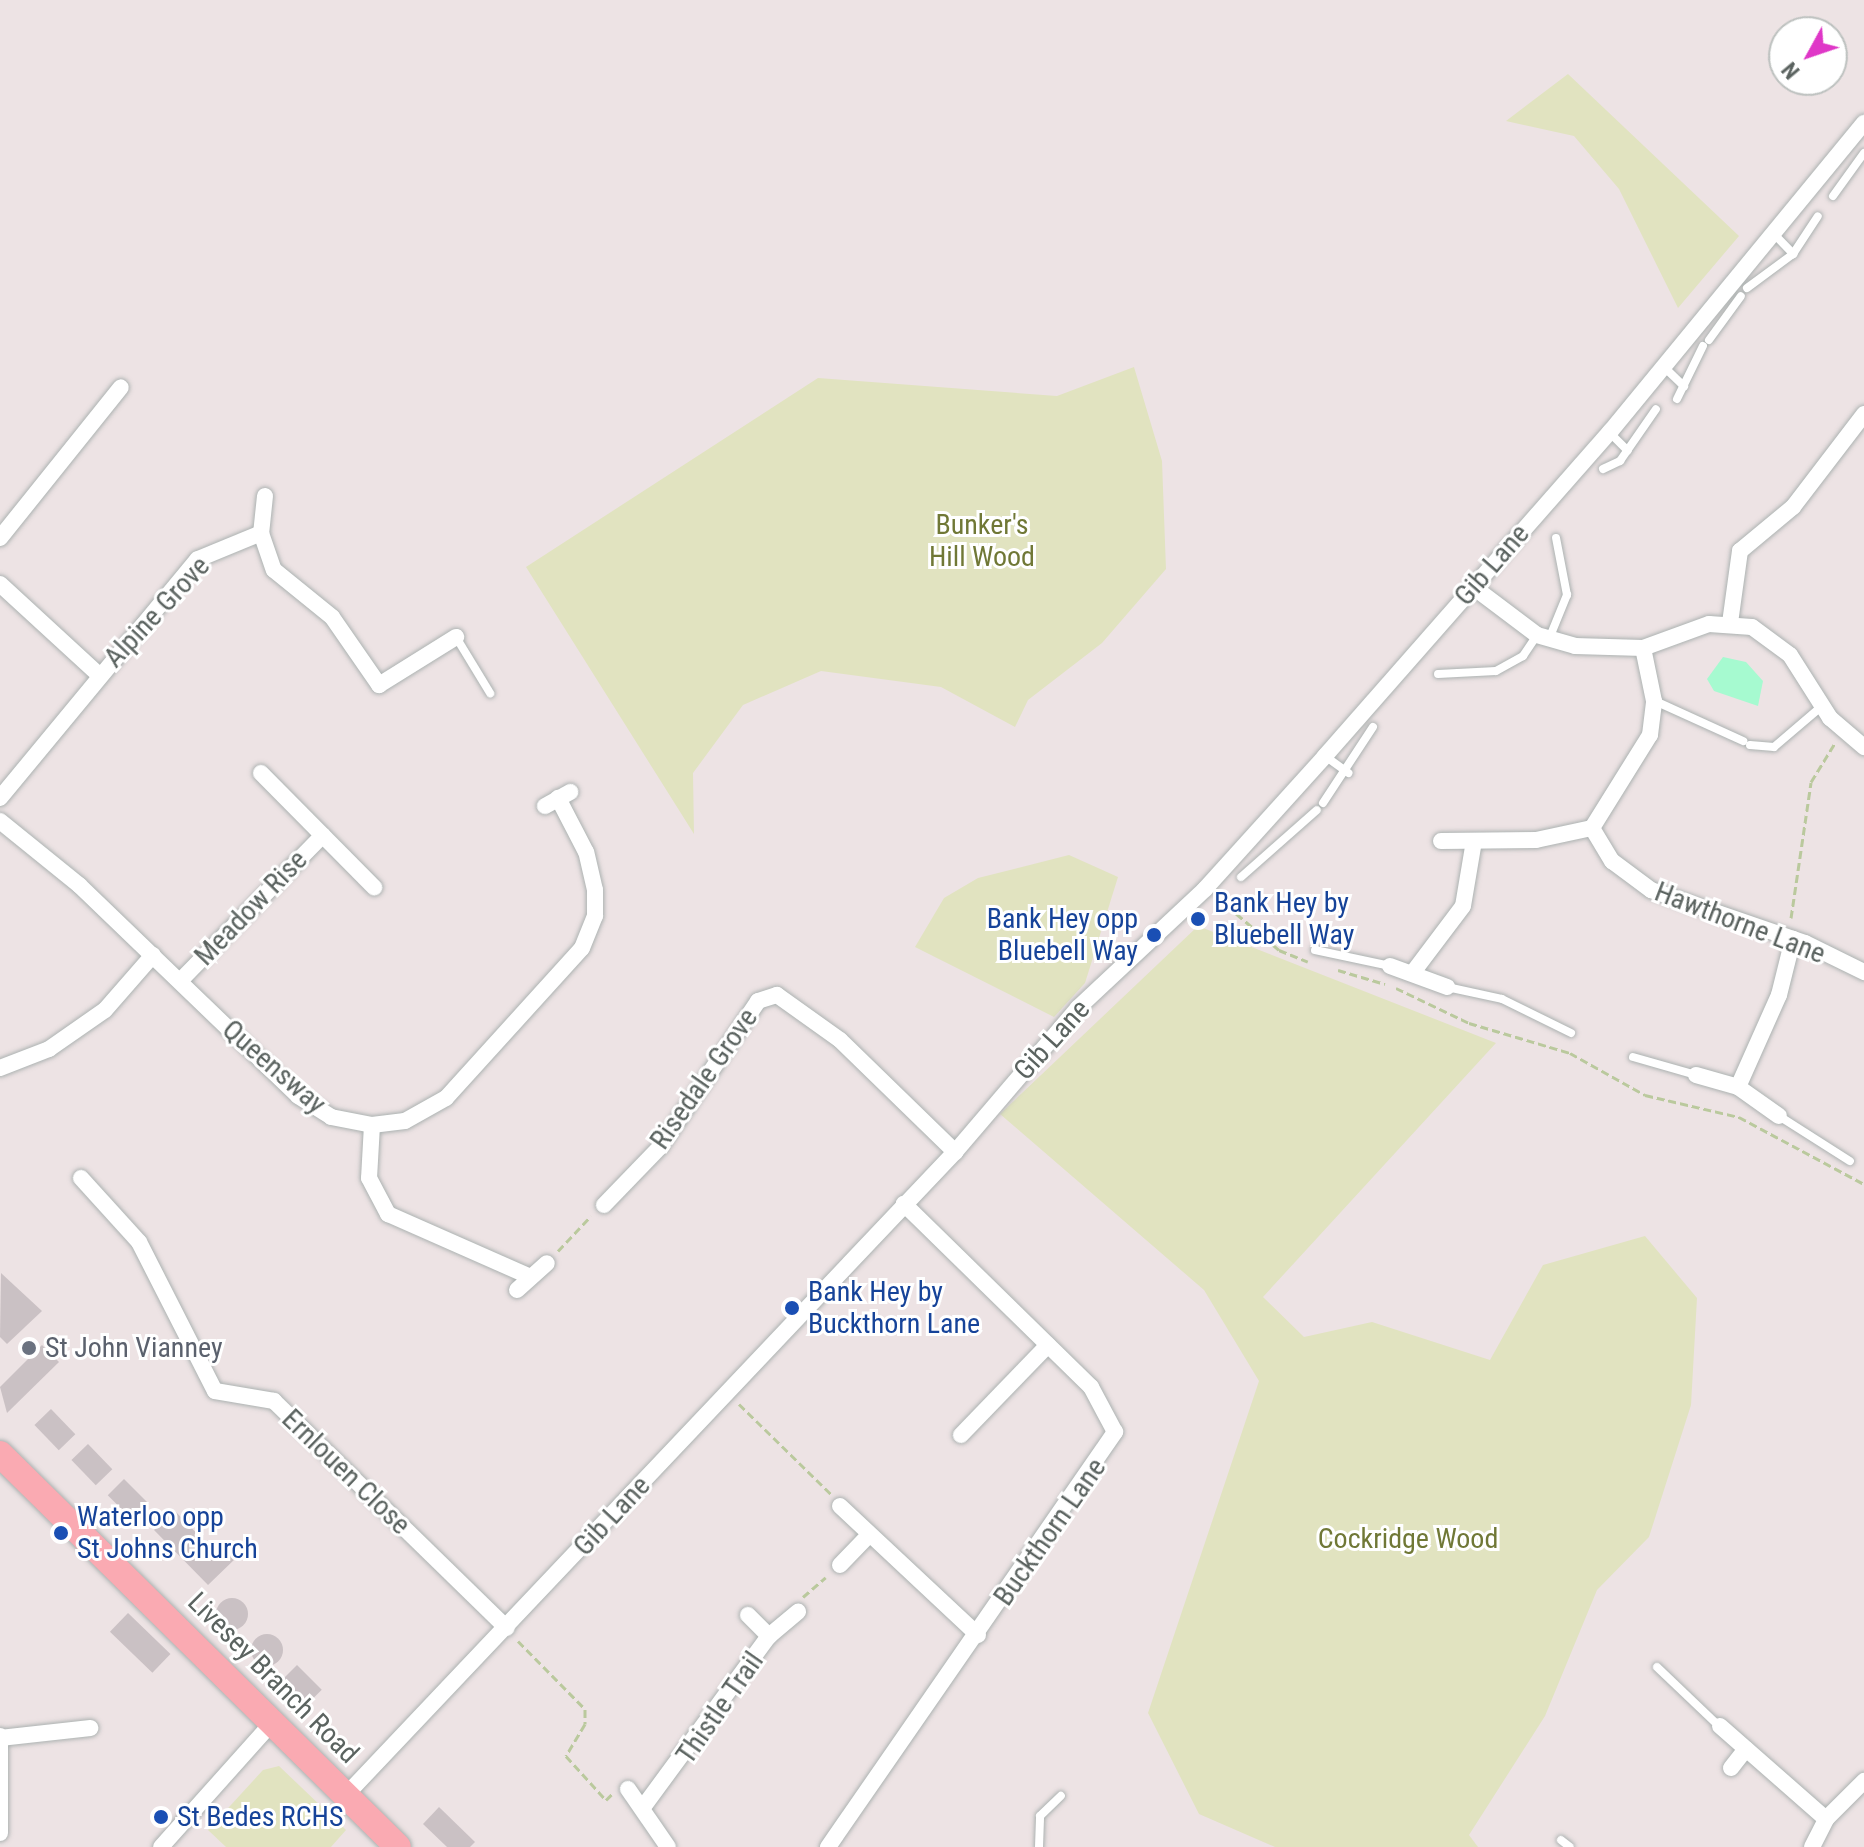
<!DOCTYPE html>
<html>
<head>
<meta charset="utf-8">
<style>
  body { margin:0 }
  #map { position:relative; width:1864px; height:1847px; overflow:hidden; background:#ede3e4; font-family:"Roboto Condensed",sans-serif }
  div>[style] { position:absolute }
  [style*='--x'] { left:calc(var(--x)*1px); top:calc(var(--y)*1px); width:calc(var(--w)*1px); rotate:calc(var(--a)*1deg) }
  .green>* { inset:0; background:#e1e3c0 }
  .water>* { inset:0; background:#a6fad0 }
  .building>* { inset:0; background:#cac1c4; transform-origin:0 0 }
  .round { border-radius:50% }
  .path>* { height:3px; margin-top:-1.5px; transform-origin:0; background:repeating-linear-gradient(90deg,#bac99d 0 8px,transparent 0 12px) }
  .roads { filter:drop-shadow(0 0 2px #acb2b1) drop-shadow(0 0 2px #acb2b1) }
  .service>* { height:8px; margin:-4px; padding:0 4px; transform-origin:4px; border-radius:4px; background:#fff }
  .minor>* { height:16px; margin:-8px; padding:0 8px; transform-origin:8px; border-radius:8px; background:#fff }
  .primary>* { height:26px; margin:-13px; padding:0 13px; transform-origin:13px; border-radius:13px; background:#faaab2 }
  .dots>* { width:22px; height:22px; translate:-50% -50%; box-sizing:border-box; border:4px solid #fff; border-radius:50% }
  span { translate:-50% -50%; white-space:nowrap; text-align:center; line-height:1.15; -webkit-text-stroke:6px #fff; paint-order:stroke }
  .park-label { font-size:28px; color:#707836 }
  .street-label { font-size:28px; color:#5b6360 }
  .transit-label { font-size:28px; color:#164399 }
  .left { translate:0 -50%; text-align:left }
  .right { translate:-100% -50%; text-align:right }
  .worship-label { font-size:28px; color:#5b616d }
  .north { position:absolute; left:1768px; top:16px; width:80px; height:80px; box-sizing:border-box; background:#fff; border:2px solid #bdc1bf; border-radius:50%; rotate:230deg; font-size:22px; font-weight:700; line-height:32px; text-align:center; color:#5b6360 }
  .north::after { content:''; display:block; margin:auto; width:28px; height:36px; background:#df37c7; clip-path:polygon(50% 0,100% 100%,50% 72%,0 100%) }
</style>
</head>
<body>
<div id="map">
  <div class="green">
    <i style="clip-path:polygon(1568px 74px,1739px 236px,1678px 308px,1619px 189px,1574px 136px,1506px 121px)"></i>
    <i style="clip-path:polygon(1134px 367px,1162px 461px,1166px 569px,1102px 643px,1028px 700px,1015px 727px,941px 687px,821px 671px,743px 705px,693px 773px,694px 834px,526px 567px,818px 378px,1057px 396px)"></i>
    <i style="clip-path:polygon(1069px 855px,1118px 877px,1085px 983px,1054px 1017px,915px 947px,944px 898px,978px 878px)"></i>
    <i style="clip-path:polygon(1198px 926px,1496px 1043px,1263px 1297px,1304px 1337px,1372px 1322px,1490px 1360px,1543px 1265px,1645px 1236px,1697px 1298px,1691px 1405px,1649px 1537px,1597px 1590px,1545px 1716px,1469px 1835px,1478px 1847px,1275px 1847px,1199px 1814px,1148px 1713px,1259px 1381px,1204px 1290px,1000px 1114px)"></i>
    <i style="clip-path:polygon(279px 1766px,346px 1830px,331px 1847px,226px 1847px,208px 1830px,263px 1770px)"></i>
  </div>
  <div class="water">
    <i style="clip-path:polygon(1723px 657px,1746px 662px,1763px 681px,1758px 706px,1714px 691px,1707px 679px)"></i>
  </div>
  <div class="building">
    <i style="clip-path:polygon(1px 1273px,42px 1311px,7px 1344px,0 1337px)"></i>
    <i style="clip-path:polygon(42px 1345px,59px 1362px,7px 1413px,0 1387px)"></i>
    <i style="left:51px;top:1409px;width:35px;height:23px;rotate:46deg"></i>
    <i style="left:88px;top:1444px;width:35px;height:23px;rotate:46deg"></i>
    <i style="left:124px;top:1479px;width:35px;height:23px;rotate:45deg"></i>
    <i style="clip-path:polygon(174px 1510px,218px 1555px,226px 1547px,236px 1558px,208px 1585px,154px 1530px)"></i>
    <i class="round" style="left:216px;top:1598px;width:32px;height:32px"></i>
    <i style="left:128px;top:1613px;width:59px;height:26px;rotate:44deg"></i>
    <i class="round" style="left:251px;top:1634px;width:32px;height:32px"></i>
    <i style="left:297px;top:1665px;width:35px;height:23px;rotate:45deg"></i>
    <i style="clip-path:polygon(439px 1807px,475px 1842px,470px 1847px,447px 1847px,423px 1824px)"></i>
  </div>
  <div class="path">
    <i style="--x:1218;--y:898;--w:80;--a:40.4"></i>
    <i style="--x:1279;--y:950;--w:31;--a:22"></i>
    <i style="--x:1791;--y:918;--w:137;--a:-81.6"></i>
    <i style="--x:1811;--y:782;--w:46;--a:-58.4"></i>
    <i style="--x:1338;--y:970;--w:49;--a:16.6"></i>
    <i style="--x:1396;--y:988;--w:81;--a:25.6"></i>
    <i style="--x:1469;--y:1023;--w:105;--a:16.5"></i>
    <i style="--x:1570;--y:1053;--w:86;--a:29.2"></i>
    <i style="--x:1645;--y:1095;--w:97;--a:13.2"></i>
    <i style="--x:1739;--y:1117;--w:142;--a:28.2"></i>
    <i style="--x:558;--y:1251;--w:48;--a:-46.7"></i>
    <i style="--x:739;--y:1404;--w:129;--a:44.4"></i>
    <i style="--x:803;--y:1597;--w:30;--a:-41"></i>
    <i style="--x:518;--y:1641;--w:95;--a:45.4"></i>
    <i style="--x:585;--y:1709;--w:15;--a:90"></i>
    <i style="--x:585;--y:1724;--w:37;--a:121"></i>
    <i style="--x:566;--y:1756;--w:59;--a:47.7"></i>
    <i style="--x:606;--y:1800;--w:8;--a:-45"></i>
  </div>
  <div class="roads">
    <div class="service">
      <i style="--x:1833;--y:196;--w:53;--a:-54.2"></i>
      <i style="--x:1774;--y:234;--w:28;--a:46"></i>
      <i style="--x:1747;--y:288;--w:57;--a:-36.5"></i>
      <i style="--x:1793;--y:254;--w:45;--a:-56.7"></i>
      <i style="--x:1709;--y:340;--w:54;--a:-54"></i>
      <i style="--x:1664;--y:367;--w:28;--a:44"></i>
      <i style="--x:1677;--y:399;--w:59;--a:-63.9"></i>
      <i style="--x:1610;--y:433;--w:25;--a:45"></i>
      <i style="--x:1603;--y:469;--w:19;--a:-25"></i>
      <i style="--x:1620;--y:461;--w:63;--a:-55.3"></i>
      <i style="--x:456;--y:637;--w:66;--a:58.7"></i>
      <i style="--x:1549;--y:639;--w:48;--a:-67.8"></i>
      <i style="--x:1567;--y:595;--w:58;--a:-100.9"></i>
      <i style="--x:1438;--y:674;--w:58;--a:-3"></i>
      <i style="--x:1496;--y:671;--w:31;--a:-29"></i>
      <i style="--x:1523;--y:656;--w:25;--a:-56"></i>
      <i style="--x:1655;--y:701;--w:97;--a:24.4"></i>
      <i style="--x:1750;--y:745;--w:24;--a:5"></i>
      <i style="--x:1774;--y:747;--w:63;--a:-40.5"></i>
      <i style="--x:1325;--y:756;--w:29;--a:36"></i>
      <i style="--x:1323;--y:803;--w:91;--a:-56.7"></i>
      <i style="--x:1241;--y:877;--w:101;--a:-41.4"></i>
      <i style="--x:1315;--y:950;--w:77;--a:12"></i>
      <i style="--x:1447;--y:987;--w:56;--a:12.3"></i>
      <i style="--x:1502;--y:999;--w:77;--a:26.2"></i>
      <i style="--x:1633;--y:1057;--w:66;--a:15.9"></i>
      <i style="--x:1779;--y:1116;--w:84;--a:32.4"></i>
      <i style="--x:1657;--y:1667;--w:86;--a:43.6"></i>
      <i style="--x:1561;--y:1840;--w:11;--a:38"></i>
      <i style="--x:1039;--y:1847;--w:31;--a:-88"></i>
      <i style="--x:1040;--y:1816;--w:29;--a:-44"></i>
    </div>
    <div class="minor">
      <i style="--x:265;--y:496;--w:37;--a:96"></i>
      <i style="--x:261;--y:533;--w:39;--a:71"></i>
      <i style="--x:274;--y:570;--w:75;--a:39"></i>
      <i style="--x:332;--y:617;--w:83;--a:55.3"></i>
      <i style="--x:379;--y:685;--w:91;--a:-31.9"></i>
      <i style="--x:0;--y:538;--w:193;--a:-51.3"></i>
      <i style="--x:0;--y:584;--w:134;--a:42.6"></i>
      <i style="--x:1472;--y:586;--w:81;--a:37"></i>
      <i style="--x:1537;--y:635;--w:40;--a:16"></i>
      <i style="--x:1575;--y:646;--w:68;--a:1.7"></i>
      <i style="--x:1643;--y:648;--w:70;--a:-20"></i>
      <i style="--x:1709;--y:624;--w:43;--a:4"></i>
      <i style="--x:1752;--y:627;--w:47;--a:36.4"></i>
      <i style="--x:1790;--y:655;--w:75;--a:57.6"></i>
      <i style="--x:1830;--y:718;--w:45;--a:40.5"></i>
      <i style="--x:1730;--y:623;--w:73;--a:-82.1"></i>
      <i style="--x:1740;--y:551;--w:69;--a:-39.7"></i>
      <i style="--x:1793;--y:507;--w:117;--a:-52.6"></i>
      <i style="--x:261;--y:773;--w:161;--a:45.3"></i>
      <i style="--x:0;--y:798;--w:310;--a:-50.4"></i>
      <i style="--x:198;--y:559;--w:68;--a:-22.4"></i>
      <i style="--x:545;--y:806;--w:29;--a:-29"></i>
      <i style="--x:0;--y:821;--w:102;--a:39"></i>
      <i style="--x:79;--y:885;--w:304;--a:43.9"></i>
      <i style="--x:298;--y:1096;--w:39;--a:32"></i>
      <i style="--x:331;--y:1117;--w:42;--a:11"></i>
      <i style="--x:372;--y:1125;--w:33;--a:-7"></i>
      <i style="--x:405;--y:1121;--w:47;--a:-29.3"></i>
      <i style="--x:446;--y:1098;--w:202;--a:-47.8"></i>
      <i style="--x:582;--y:948;--w:35;--a:-68"></i>
      <i style="--x:595;--y:916;--w:26;--a:-90"></i>
      <i style="--x:595;--y:890;--w:39;--a:-103"></i>
      <i style="--x:586;--y:852;--w:61;--a:-117.4"></i>
      <i style="--x:1592;--y:828;--w:39;--a:59"></i>
      <i style="--x:1612;--y:861;--w:49;--a:36.6"></i>
      <i style="--x:1651;--y:890;--w:163;--a:19"></i>
      <i style="--x:1805;--y:943;--w:66;--a:26.2"></i>
      <i style="--x:1441;--y:841;--w:95;--a:-0.6"></i>
      <i style="--x:1536;--y:840;--w:57;--a:-12.1"></i>
      <i style="--x:1592;--y:828;--w:110;--a:-58.1"></i>
      <i style="--x:1650;--y:735;--w:34;--a:-83"></i>
      <i style="--x:1654;--y:701;--w:54;--a:-101.7"></i>
      <i style="--x:1390;--y:966;--w:61;--a:20.2"></i>
      <i style="--x:1414;--y:971;--w:81;--a:-53"></i>
      <i style="--x:1463;--y:906;--w:66;--a:-80.4"></i>
      <i style="--x:180;--y:981;--w:204;--a:-45.6"></i>
      <i style="--x:0;--y:1068;--w:53;--a:-21.2"></i>
      <i style="--x:49;--y:1049;--w:68;--a:-34.9"></i>
      <i style="--x:105;--y:1010;--w:73;--a:-48.9"></i>
      <i style="--x:1696;--y:1075;--w:44;--a:15.9"></i>
      <i style="--x:1738;--y:1087;--w:50;--a:35.3"></i>
      <i style="--x:1738;--y:1087;--w:101;--a:-66"></i>
      <i style="--x:1779;--y:995;--w:58;--a:-76"></i>
      <i style="--x:372;--y:1125;--w:53;--a:93.2"></i>
      <i style="--x:369;--y:1178;--w:41;--a:62.2"></i>
      <i style="--x:388;--y:1214;--w:156;--a:23.8"></i>
      <i style="--x:81;--y:1178;--w:86;--a:47.8"></i>
      <i style="--x:139;--y:1242;--w:167;--a:63"></i>
      <i style="--x:215;--y:1391;--w:60;--a:9.6"></i>
      <i style="--x:274;--y:1401;--w:325;--a:44.3"></i>
      <i style="--x:604;--y:1205;--w:81;--a:-46"></i>
      <i style="--x:660;--y:1147;--w:176;--a:-56.1"></i>
      <i style="--x:758;--y:1001;--w:20;--a:-18"></i>
      <i style="--x:777;--y:995;--w:77;--a:35.5"></i>
      <i style="--x:840;--y:1040;--w:161;--a:44.2"></i>
      <i style="--x:517;--y:1290;--w:40;--a:-42"></i>
      <i style="--x:961;--y:1435;--w:125;--a:-46"></i>
      <i style="--x:840;--y:1506;--w:189;--a:43.1"></i>
      <i style="--x:840;--y:1565;--w:42;--a:-46"></i>
      <i style="--x:748;--y:1615;--w:30;--a:45"></i>
      <i style="--x:1720;--y:1726;--w:141;--a:41.3"></i>
      <i style="--x:0;--y:1736;--w:97;--a:90"></i>
      <i style="--x:0;--y:1738;--w:91;--a:-6.3"></i>
      <i style="--x:1731;--y:1768;--w:24;--a:-52"></i>
      <i style="--x:628;--y:1789;--w:70;--a:55.4"></i>
      <i style="--x:346;--y:1795;--w:886;--a:-46.56"></i>
      <i style="--x:955;--y:1152;--w:189;--a:-49.5"></i>
      <i style="--x:1078;--y:1008;--w:174;--a:-43.1"></i>
      <i style="--x:1205;--y:889;--w:179;--a:-47.9"></i>
      <i style="--x:1325;--y:756;--w:432;--a:-48.7"></i>
      <i style="--x:1610;--y:432;--w:400;--a:-50.6"></i>
      <i style="--x:644;--y:1806;--w:211;--a:-53.7"></i>
      <i style="--x:769;--y:1636;--w:38;--a:-40"></i>
      <i style="--x:161;--y:1847;--w:166;--a:-48.2"></i>
      <i style="--x:828;--y:1847;--w:505;--a:-55.33"></i>
      <i style="--x:1115;--y:1432;--w:51;--a:-118.1"></i>
      <i style="--x:1091;--y:1387;--w:262;--a:-135.6"></i>
      <i style="--x:1812;--y:1847;--w:31;--a:-63"></i>
      <i style="--x:1826;--y:1819;--w:54;--a:-45"></i>
    </div>
    <div class="primary">
      <i style="--x:0;--y:1454;--w:559;--a:44.64"></i>
    </div>
  </div>
  <div class="dots">
    <i style="left:1198px;top:919px;background:#1a4fb4"></i>
    <i style="left:1154px;top:935px;background:#1a4fb4"></i>
    <i style="left:792px;top:1308px;background:#1a4fb4"></i>
    <i style="left:29px;top:1348px;background:#6b7280"></i>
    <i style="left:61px;top:1533px;background:#1a4fb4"></i>
    <i style="left:161px;top:1817px;background:#1a4fb4"></i>
  </div>
  <div class="park-label">
    <span style="left:982px;top:541px">Bunker's<br>Hill Wood</span>
    <span style="left:1408px;top:1539px">Cockridge Wood</span>
  </div>
  <div class="street-label">
    <span style="left:1492px;top:565px;rotate:-49deg">Gib Lane</span>
    <span style="left:157px;top:612px;rotate:-47deg">Alpine Grove</span>
    <span style="left:251px;top:908px;rotate:-46deg">Meadow Rise</span>
    <span style="left:1740px;top:923px;rotate:21deg">Hawthorne Lane</span>
    <span style="left:1052px;top:1040px;rotate:-48deg">Gib Lane</span>
    <span style="left:274px;top:1067px;rotate:41deg">Queensway</span>
    <span style="left:704px;top:1079px;rotate:-55deg">Risedale Grove</span>
    <span style="left:346px;top:1472px;rotate:44deg">Ernlouen Close</span>
    <span style="left:612px;top:1516px;rotate:-47deg">Gib Lane</span>
    <span style="left:1050px;top:1532px;rotate:-55deg">Buckthorn Lane</span>
    <span style="left:273px;top:1678px;rotate:45deg">Livesey Branch Road</span>
    <span style="left:720px;top:1708px;rotate:-55deg">Thistle Trail</span>
  </div>
  <div class="transit-label">
    <span class="left" style="left:1214px;top:919px">Bank Hey by<br>Bluebell Way</span>
    <span class="right" style="left:1138px;top:935px">Bank Hey opp<br>Bluebell Way</span>
    <span class="left" style="left:808px;top:1308px">Bank Hey by<br>Buckthorn Lane</span>
    <span class="left" style="left:77px;top:1533px">Waterloo opp<br>St Johns Church</span>
    <span class="left" style="left:177px;top:1817px">St Bedes RCHS</span>
  </div>
  <div class="worship-label">
    <span class="left" style="left:45px;top:1348px">St John Vianney</span>
  </div>
  <div class="north">N</div>
</div>
</body>
</html>
